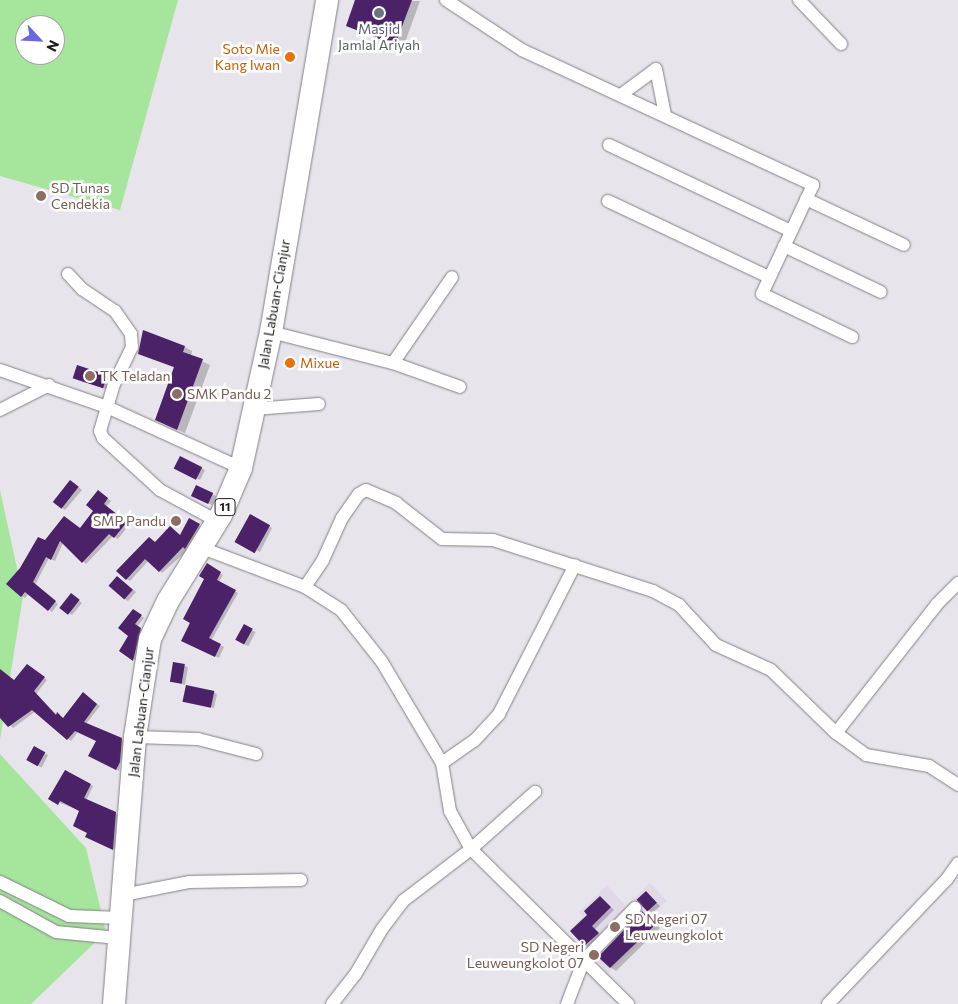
<!DOCTYPE html>
<html>
<head>
<meta charset="utf-8">
<style>
  body { margin:0 }
  #map { position:relative; width:958px; height:1004px; overflow:hidden; background:#e8e4ec; font-family:Commissioner,sans-serif }
  div>[style] { position:absolute }
  [style*='--x'] { left:calc(var(--x)*1px); top:calc(var(--y)*1px); width:calc(var(--w)*1px); rotate:calc(var(--a)*1deg) }
  .built>* { inset:0; background:#e1d9e8 }
  .green>* { inset:0; background:#a6e59c }
  .shadow>* { inset:0; background:#0003; transform-origin:0 0 }
  .building>* { inset:0; background:#4b2267; transform-origin:0 0 }
  .roads { filter:drop-shadow(0 0 1px #838087) drop-shadow(0 0 1px #838087) }
  .street>* { height:12px; margin:-6px; padding:0 6px; transform-origin:6px; border-radius:6px; background:#fff }
  .highway>* { height:22px; margin:-11px; padding:0 11px; transform-origin:11px; border-radius:11px; background:#fff }
  .dots>* { width:14px; height:14px; translate:-50% -50%; box-sizing:border-box; border:2px solid #fff; border-radius:50% }
  span { translate:-50% -50%; white-space:nowrap; text-align:center; line-height:1.15; -webkit-text-stroke:5px #fff; paint-order:stroke }
  .shield-label span { padding:1px 4px; background:#fff; border:1px solid; border-radius:4px; -webkit-text-stroke-width:0 }
  .shield-label { font-size:12px; color:#1c1b1e; font-weight:700 }
  .worship-label { font-size:14px; color:#5b616d }
  .food-label { font-size:14px; color:#c56008 }
  .right { translate:-100% -50%; text-align:right }
  .left { translate:0 -50%; text-align:left }
  .education-label { font-size:14px; color:#785e54 }
  .street-label { font-size:14px; color:#1c1b1e }
  .north { position:absolute; left:15px; top:15px; width:50px; height:50px; box-sizing:border-box; background:#fff; border:1px solid #a4a4a5; border-radius:50%; rotate:115deg; font-size:14px; font-weight:700; line-height:20px; text-align:center; color:#1c1b1e }
  .north::after { content:''; display:block; margin:auto; width:18px; height:22px; background:#6a67e1; clip-path:polygon(50% 0,100% 100%,50% 72%,0 100%) }
</style>
</head>
<body>
<div id="map">
  <div class="built">
    <i style="clip-path:polygon(650px 883px,667px 901px,653px 914px,661px 923px,608px 973px,569px 930px,583px 917px,579px 912px,607px 885px,626px 906px)"></i>
  </div>
  <div class="green">
    <i style="clip-path:polygon(evenodd,0 0,178px 0,120px 210px,0 176px,0 0,25px 25px,55px 25px,55px 55px,25px 55px,25px 25px)"></i>
    <i style="clip-path:polygon(0 490px,23px 596px,0 740px)"></i>
    <i style="clip-path:polygon(0 754px,86px 848px,106px 932px,31px 1004px,0 1004px)"></i>
  </div>
  <div class="shadow">
    <i style="clip-path:polygon(357px 0,420px 1px,403px 48px,347px 26px)"></i>
    <i style="clip-path:polygon(144px 332px,185px 347px,192px 351px,191px 356px,210px 365px,185px 433px,164px 424px,175px 368px,139px 354px)"></i>
    <i style="clip-path:polygon(106px 376px,110px 378px,106px 389px,77px 380px)"></i>
    <i style="clip-path:polygon(181px 458px,205px 470px,200px 480px,180px 470px)"></i>
    <i style="clip-path:polygon(74px 483px,82px 490px,65px 510px,62px 508px)"></i>
    <i style="clip-path:polygon(196px 486px,216px 496px,212px 505px,196px 497px)"></i>
    <i style="clip-path:polygon(101px 493px,111px 501px,106px 507px,129px 525px,118px 539px,113px 536px,86px 564px,63px 543px,55px 561px,49px 558px,35px 585px,58px 604px,52px 612px,29px 593px,25px 598px,22px 596px,45px 542px,80px 529px,95px 510px)"></i>
    <i style="clip-path:polygon(251px 516px,272px 528px,260px 552px,240px 544px)"></i>
    <i style="clip-path:polygon(190px 520px,202px 527px,188px 550px,162px 573px,149px 560px,130px 581px,127px 579px,149px 538px,156px 543px,170px 527px,181px 536px)"></i>
    <i style="clip-path:polygon(207px 565px,223px 575px,219px 582px,238px 593px,211px 641px,224px 647px,219px 658px,183px 640px,206px 579px)"></i>
    <i style="clip-path:polygon(118px 577px,136px 592px,128px 601px,125px 599px)"></i>
    <i style="clip-path:polygon(75px 597px,82px 603px,72px 615px,69px 613px)"></i>
    <i style="clip-path:polygon(136px 612px,144px 618px,137px 627px,144px 631px,137px 661px,120px 650px,130px 636px)"></i>
    <i style="left:244px;top:626px;width:13px;height:16px;rotate:27deg"></i>
    <i style="clip-path:polygon(174px 663px,188px 667px,185px 685px,171px 681px)"></i>
    <i style="clip-path:polygon(30px 667px,47px 680px,36px 694px,57px 715px,64px 719px,86px 696px,100px 706px,86px 724px,125px 741px,119px 771px,90px 756px,98px 741px,78px 732px,71px 741px,36px 711px,13px 728px,0 716px,0 676px,15px 682px)"></i>
    <i style="clip-path:polygon(213px 692px,217px 694px,214px 708px,184px 701px)"></i>
    <i style="left:35px;top:748px;width:15px;height:14px;rotate:28deg"></i>
    <i style="clip-path:polygon(66px 772px,93px 786px,86px 801px,118px 815px,116px 850px,87px 836px,89px 832px,81px 811px,50px 799px)"></i>
    <i style="clip-path:polygon(649px 895px,660px 906px,652px 913px,649px 911px)"></i>
    <i style="clip-path:polygon(600px 897px,614px 910px,595px 929px,601px 936px,588px 947px,585px 945px,589px 915px)"></i>
    <i style="clip-path:polygon(643px 913px,660px 928px,616px 971px,610px 967px)"></i>
  </div>
  <div class="building">
    <i style="clip-path:polygon(355px 0,412px 0,395px 45px,346px 26px)"></i>
    <i style="clip-path:polygon(143px 330px,185px 346px,183px 352px,203px 359px,177px 430px,155px 420px,174px 367px,138px 354px)"></i>
    <i style="left:77px;top:365px;width:32px;height:14px;rotate:18deg"></i>
    <i style="left:180px;top:456px;width:25px;height:14px;rotate:27deg"></i>
    <i style="left:70px;top:480px;width:11px;height:28px;rotate:38deg"></i>
    <i style="left:196px;top:485px;width:19px;height:12px;rotate:25deg"></i>
    <i style="clip-path:polygon(98px 490px,108px 498px,104px 504px,127px 522px,114px 538px,109px 534px,82px 563px,60px 541px,51px 560px,46px 557px,33px 582px,56px 601px,48px 611px,25px 592px,21px 597px,6px 584px,20px 568px,38px 537px,45px 540px,64px 516px,80px 528px,93px 511px,86px 505px)"></i>
    <i style="left:250px;top:514px;width:23px;height:32px;rotate:29deg"></i>
    <i style="clip-path:polygon(189px 518px,200px 524px,185px 549px,183px 547px,159px 572px,145px 559px,126px 580px,116px 571px,149px 537px,155px 542px,170px 526px,180px 535px)"></i>
    <i style="clip-path:polygon(207px 563px,221px 572px,217px 580px,236px 590px,209px 638px,221px 644px,215px 657px,181px 641px,190px 623px,183px 619px,204px 579px,199px 576px)"></i>
    <i style="left:117px;top:576px;width:21px;height:13px;rotate:41deg"></i>
    <i style="left:71px;top:593px;width:11px;height:19px;rotate:38deg"></i>
    <i style="clip-path:polygon(133px 609px,142px 615px,135px 624px,141px 628px,133px 661px,119px 651px,128px 636px,118px 628px)"></i>
    <i style="left:244px;top:624px;width:10px;height:18px;rotate:29deg"></i>
    <i style="left:173px;top:662px;width:12px;height:20px;rotate:9deg"></i>
    <i style="clip-path:polygon(27px 664px,45px 677px,34px 691px,56px 715px,57px 712px,63px 718px,83px 692px,97px 704px,84px 722px,122px 738px,120px 762px,116px 770px,88px 756px,96px 741px,75px 731px,67px 740px,32px 710px,8px 727px,0 718px,0 669px,14px 680px)"></i>
    <i style="left:186px;top:685px;width:29px;height:17px;rotate:12deg"></i>
    <i style="left:34px;top:746px;width:13px;height:16px;rotate:29deg"></i>
    <i style="clip-path:polygon(65px 770px,91px 784px,84px 798px,116px 812px,113px 850px,85px 837px,87px 833px,73px 826px,79px 811px,60px 801px,58px 805px,48px 799px)"></i>
    <i style="left:646px;top:891px;width:16px;height:13px;rotate:47deg"></i>
    <i style="clip-path:polygon(600px 896px,611px 907px,592px 926px,599px 933px,584px 946px,570px 931px,587px 915px,584px 911px)"></i>
    <i style="clip-path:polygon(642px 911px,655px 925px,610px 968px,598px 957px)"></i>
  </div>
  <div class="roads">
    <div class="street">
      <i style="--x:446;--y:0;--w:91;--a:33.3"></i>
      <i style="--x:522;--y:50;--w:321;--a:24.9"></i>
      <i style="--x:813;--y:185;--w:120;--a:115.1"></i>
      <i style="--x:762;--y:294;--w:100;--a:25.5"></i>
      <i style="--x:799;--y:0;--w:61;--a:46.3"></i>
      <i style="--x:622;--y:94;--w:42;--a:-36.3"></i>
      <i style="--x:656;--y:69;--w:47;--a:78.9"></i>
      <i style="--x:609;--y:145;--w:201;--a:25.3"></i>
      <i style="--x:806;--y:199;--w:108;--a:25.1"></i>
      <i style="--x:608;--y:201;--w:178;--a:25.3"></i>
      <i style="--x:784;--y:246;--w:107;--a:25.4"></i>
      <i style="--x:68;--y:274;--w:21;--a:47"></i>
      <i style="--x:82;--y:289;--w:40;--a:34"></i>
      <i style="--x:115;--y:311;--w:28;--a:55"></i>
      <i style="--x:131;--y:334;--w:13;--a:86"></i>
      <i style="--x:132;--y:347;--w:41;--a:115.9"></i>
      <i style="--x:114;--y:384;--w:49;--a:106.6"></i>
      <i style="--x:100;--y:431;--w:8;--a:67"></i>
      <i style="--x:103;--y:438;--w:77;--a:42.4"></i>
      <i style="--x:160;--y:490;--w:65;--a:28.5"></i>
      <i style="--x:271;--y:332;--w:126;--a:14.3"></i>
      <i style="--x:393;--y:363;--w:71;--a:19.7"></i>
      <i style="--x:393;--y:363;--w:104;--a:-55.5"></i>
      <i style="--x:0;--y:370;--w:113;--a:19.1"></i>
      <i style="--x:107;--y:407;--w:147;--a:24.5"></i>
      <i style="--x:254;--y:409;--w:65;--a:-4.4"></i>
      <i style="--x:0;--y:410;--w:55;--a:-27"></i>
      <i style="--x:202;--y:548;--w:110;--a:20.7"></i>
      <i style="--x:305;--y:587;--w:43;--a:32.6"></i>
      <i style="--x:341;--y:610;--w:66;--a:51.7"></i>
      <i style="--x:382;--y:662;--w:117;--a:59.3"></i>
      <i style="--x:442;--y:763;--w:49;--a:80.5"></i>
      <i style="--x:450;--y:811;--w:43;--a:61.1"></i>
      <i style="--x:471;--y:849;--w:221;--a:44.6"></i>
      <i style="--x:305;--y:587;--w:32;--a:-56"></i>
      <i style="--x:323;--y:560;--w:46;--a:-65.7"></i>
      <i style="--x:342;--y:518;--w:29;--a:-55"></i>
      <i style="--x:359;--y:494;--w:8;--a:-30"></i>
      <i style="--x:366;--y:490;--w:33;--a:23"></i>
      <i style="--x:396;--y:503;--w:58;--a:38"></i>
      <i style="--x:442;--y:539;--w:51;--a:1.1"></i>
      <i style="--x:493;--y:540;--w:168;--a:17.7"></i>
      <i style="--x:653;--y:591;--w:30;--a:28"></i>
      <i style="--x:679;--y:605;--w:54;--a:47.2"></i>
      <i style="--x:716;--y:645;--w:60;--a:24.4"></i>
      <i style="--x:771;--y:670;--w:91;--a:44.1"></i>
      <i style="--x:836;--y:733;--w:37;--a:36"></i>
      <i style="--x:866;--y:755;--w:64;--a:9.9"></i>
      <i style="--x:929;--y:766;--w:35;--a:33"></i>
      <i style="--x:836;--y:733;--w:164;--a:-51.9"></i>
      <i style="--x:937;--y:604;--w:30;--a:-45"></i>
      <i style="--x:135;--y:737;--w:63;--a:1.8"></i>
      <i style="--x:198;--y:739;--w:60;--a:14.5"></i>
      <i style="--x:442;--y:763;--w:39;--a:-35"></i>
      <i style="--x:474;--y:741;--w:37;--a:-47"></i>
      <i style="--x:499;--y:714;--w:167;--a:-63"></i>
      <i style="--x:0;--y:882;--w:77;--a:26.2"></i>
      <i style="--x:69;--y:916;--w:51;--a:2.2"></i>
      <i style="--x:123;--y:895;--w:67;--a:-11.1"></i>
      <i style="--x:189;--y:882;--w:112;--a:-1"></i>
      <i style="--x:0;--y:901;--w:64;--a:29"></i>
      <i style="--x:56;--y:932;--w:62;--a:5.5"></i>
      <i style="--x:332;--y:1004;--w:37;--a:-52"></i>
      <i style="--x:355;--y:975;--w:53;--a:-59.6"></i>
      <i style="--x:382;--y:929;--w:35;--a:-53"></i>
      <i style="--x:403;--y:901;--w:86;--a:-37.4"></i>
      <i style="--x:471;--y:849;--w:86;--a:-41.7"></i>
      <i style="--x:567;--y:1004;--w:47;--a:-68.9"></i>
      <i style="--x:584;--y:960;--w:73;--a:-45.6"></i>
      <i style="--x:828;--y:1004;--w:173;--a:-46.4"></i>
      <i style="--x:947;--y:879;--w:19;--a:-55"></i>
    </div>
    <div class="highway">
      <i style="--x:114;--y:1004;--w:268;--a:-85.5"></i>
      <i style="--x:135;--y:737;--w:99;--a:-81.3"></i>
      <i style="--x:150;--y:639;--w:42;--a:-64.7"></i>
      <i style="--x:168;--y:601;--w:101;--a:-58.4"></i>
      <i style="--x:221;--y:515;--w:51;--a:-66.9"></i>
      <i style="--x:241;--y:468;--w:139;--a:-77.6"></i>
      <i style="--x:271;--y:332;--w:337;--a:-80.4"></i>
    </div>
  </div>
  <div class="dots">
    <i style="left:379px;top:13px;background:#6b7280"></i>
    <i style="left:290px;top:57px;background:#e8710a"></i>
    <i style="left:41px;top:196px;background:#8d6e63"></i>
    <i style="left:290px;top:363px;background:#e8710a"></i>
    <i style="left:90px;top:376px;background:#8d6e63"></i>
    <i style="left:177px;top:394px;background:#8d6e63"></i>
    <i style="left:176px;top:521px;background:#8d6e63"></i>
    <i style="left:615px;top:927px;background:#8d6e63"></i>
    <i style="left:594px;top:955px;background:#8d6e63"></i>
  </div>
  <div class="shield-label">
    <span style="left:225px;top:507px">11</span>
  </div>
  <div class="worship-label">
    <span style="left:379px;top:37px">Masjid<br>Jamlal Ariyah</span>
  </div>
  <div class="food-label">
    <span class="right" style="left:280px;top:57px">Soto Mie<br>Kang Iwan</span>
    <span class="left" style="left:300px;top:363px">Mixue</span>
  </div>
  <div class="education-label">
    <span class="left" style="left:51px;top:196px">SD Tunas<br>Cendekia</span>
    <span class="left" style="left:100px;top:376px">TK Teladan</span>
    <span class="left" style="left:187px;top:394px">SMK Pandu 2</span>
    <span class="right" style="left:166px;top:521px">SMP Pandu</span>
    <span class="left" style="left:625px;top:927px">SD Negeri 07<br>Leuweungkolot</span>
    <span class="right" style="left:584px;top:955px">SD Negeri<br>Leuweungkolot 07</span>
  </div>
  <div class="street-label">
    <span style="left:274px;top:304px;rotate:-80deg">Jalan Labuan-Cianjur</span>
    <span style="left:141px;top:712px;rotate:-83deg">Jalan Labuan-Cianjur</span>
  </div>
  <div class="north">N</div>
</div>
</body>
</html>
